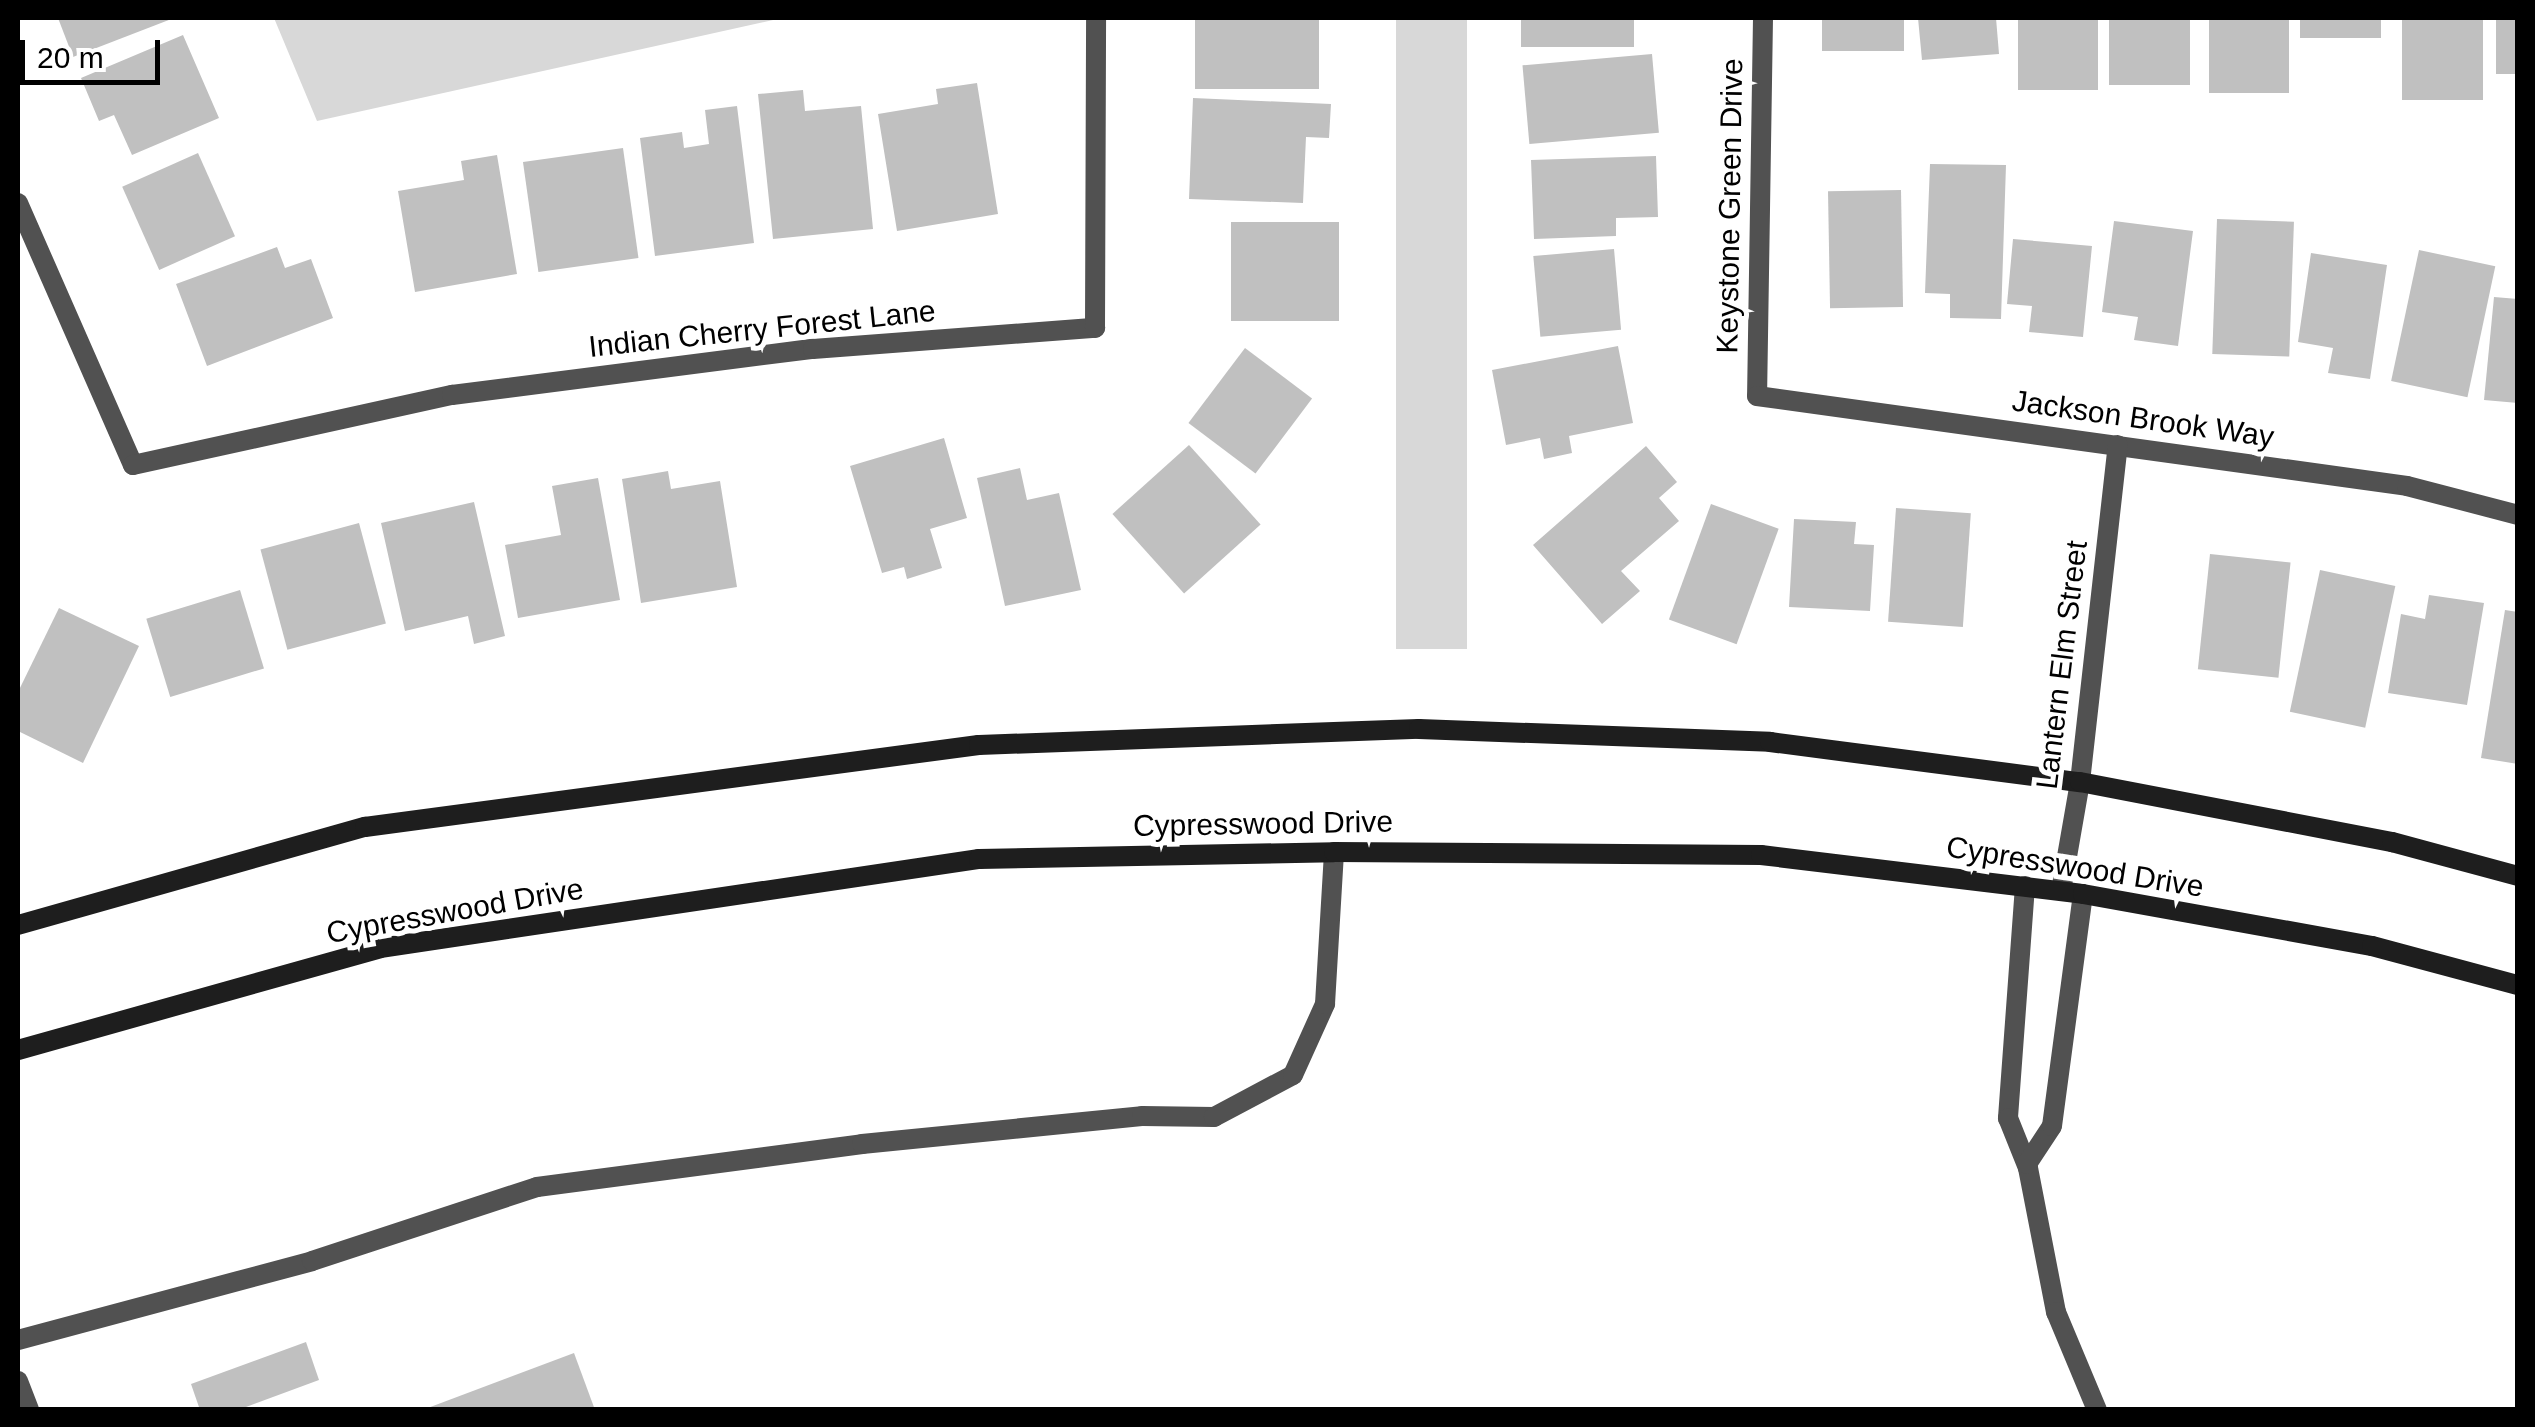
<!DOCTYPE html>
<html>
<head>
<meta charset="utf-8">
<style>
  body { margin:0 }
  #map { position:relative; width:2535px; height:1427px; overflow:hidden; background:#fff; font-family:Arial,sans-serif }
  div>[style] { position:absolute }
  [style*='--x'] { left:calc(var(--x)*1px); top:calc(var(--y)*1px); width:calc(var(--w)*1px); rotate:calc(var(--a)*1deg) }
  .green>* { inset:0; background:#d8d8d8; transform-origin:0 0 }
  .building>* { inset:0; background:#c0c0c0; transform-origin:0 0 }
  .service>* { height:20px; margin:-10px; padding:0 10px; transform-origin:10px; border-radius:10px; background:#515151 }
  .minor>* { height:20px; margin:-10px; padding:0 10px; transform-origin:10px; border-radius:10px; background:#515151 }
  .secondary>* { height:20px; margin:-10px; padding:0 10px; transform-origin:10px; border-radius:10px; background:#1e1e1e }
  span { translate:-50% -50%; white-space:nowrap; text-align:center; line-height:1.15; -webkit-text-stroke:10px #fff; paint-order:stroke }
  .street-label { font-size:30px; color:#000 }
  .frame { position:absolute; inset:0; border:20px solid #000; pointer-events:none }
  .scale { position:absolute; left:20px; top:40px; width:140px; height:45px; box-sizing:border-box; border:5px solid #000; border-top:0; padding-left:12px; font-size:30px; line-height:35px; white-space:nowrap; color:#000; -webkit-text-stroke:8px #fff; paint-order:stroke }
</style>
</head>
<body>
<div id="map">
  <div class="green">
    <i style="clip-path:polygon(274px 18px,782px 18px,317px 121px)"></i>
    <i style="left:1396px;top:18px;width:71px;height:631px"></i>
  </div>
  <div class="building">
    <i style="clip-path:polygon(58px 18px,174px 18px,73px 57px)"></i>
    <i style="left:1195px;top:18px;width:124px;height:71px"></i>
    <i style="left:1521px;top:18px;width:113px;height:29px"></i>
    <i style="left:1822px;top:18px;width:82px;height:33px"></i>
    <i style="clip-path:polygon(1918px 18px,1996px 18px,1999px 54px,1922px 60px)"></i>
    <i style="left:2018px;top:18px;width:80px;height:72px"></i>
    <i style="left:2109px;top:18px;width:81px;height:67px"></i>
    <i style="left:2209px;top:18px;width:80px;height:75px"></i>
    <i style="left:2300px;top:18px;width:81px;height:20px"></i>
    <i style="left:2402px;top:18px;width:81px;height:82px"></i>
    <i style="left:2496px;top:18px;width:22px;height:56px"></i>
    <i style="clip-path:polygon(183px 35px,219px 118px,132px 155px,114px 115px,99px 121px,81px 78px)"></i>
    <i style="left:1652px;top:54px;width:79px;height:130px;rotate:85deg"></i>
    <i style="clip-path:polygon(977px 83px,998px 214px,897px 231px,878px 114px,938px 104px,936px 89px)"></i>
    <i style="clip-path:polygon(803px 90px,805px 111px,861px 106px,873px 229px,773px 239px,758px 94px)"></i>
    <i style="clip-path:polygon(1193px 98px,1331px 104px,1329px 138px,1306px 137px,1303px 203px,1189px 199px)"></i>
    <i style="clip-path:polygon(737px 106px,754px 243px,655px 256px,640px 138px,682px 132px,684px 148px,709px 144px,705px 110px)"></i>
    <i style="left:623px;top:148px;width:111px;height:101px;rotate:82deg"></i>
    <i style="left:198px;top:153px;width:91px;height:83px;rotate:66deg"></i>
    <i style="clip-path:polygon(497px 155px,517px 274px,415px 292px,398px 191px,464px 180px,461px 161px)"></i>
    <i style="clip-path:polygon(1656px 156px,1658px 217px,1616px 218px,1616px 236px,1534px 239px,1531px 160px)"></i>
    <i style="clip-path:polygon(1930px 164px,2006px 165px,2001px 319px,1950px 318px,1950px 294px,1925px 293px)"></i>
    <i style="left:1901px;top:190px;width:117px;height:73px;rotate:89deg"></i>
    <i style="left:2217px;top:219px;width:77px;height:135px;rotate:2deg"></i>
    <i style="clip-path:polygon(2114px 221px,2193px 231px,2178px 346px,2134px 340px,2138px 317px,2102px 312px)"></i>
    <i style="left:1231px;top:222px;width:108px;height:99px"></i>
    <i style="clip-path:polygon(2013px 239px,2092px 246px,2083px 337px,2029px 332px,2032px 306px,2007px 304px)"></i>
    <i style="clip-path:polygon(277px 247px,285px 268px,311px 259px,333px 318px,207px 366px,176px 284px)"></i>
    <i style="left:1614px;top:249px;width:81px;height:81px;rotate:85deg"></i>
    <i style="left:2419px;top:250px;width:78px;height:134px;rotate:12deg"></i>
    <i style="clip-path:polygon(2311px 253px,2387px 265px,2370px 379px,2328px 373px,2333px 348px,2298px 342px)"></i>
    <i style="clip-path:polygon(2494px 297px,2518px 299px,2518px 403px,2484px 400px)"></i>
    <i style="clip-path:polygon(1618px 346px,1633px 423px,1569px 436px,1572px 453px,1544px 459px,1540px 438px,1506px 445px,1492px 370px)"></i>
    <i style="left:1245px;top:348px;width:84px;height:94px;rotate:37deg"></i>
    <i style="clip-path:polygon(944px 438px,967px 518px,930px 529px,942px 568px,907px 579px,904px 567px,882px 573px,850px 466px)"></i>
    <i style="left:1189px;top:445px;width:107px;height:103px;rotate:48deg"></i>
    <i style="clip-path:polygon(1646px 446px,1677px 482px,1659px 498px,1679px 521px,1621px 571px,1640px 591px,1602px 624px,1533px 545px)"></i>
    <i style="clip-path:polygon(1020px 468px,1027px 500px,1059px 493px,1081px 590px,1005px 606px,977px 478px)"></i>
    <i style="clip-path:polygon(668px 471px,671px 489px,720px 481px,737px 587px,641px 603px,622px 479px)"></i>
    <i style="clip-path:polygon(598px 478px,620px 600px,518px 618px,505px 545px,561px 535px,552px 486px)"></i>
    <i style="clip-path:polygon(474px 502px,505px 636px,474px 644px,468px 616px,405px 631px,381px 523px)"></i>
    <i style="left:1711px;top:504px;width:72px;height:123px;rotate:20deg"></i>
    <i style="left:1896px;top:508px;width:75px;height:114px;rotate:4deg"></i>
    <i style="clip-path:polygon(1794px 519px,1856px 522px,1854px 544px,1874px 545px,1870px 611px,1789px 607px)"></i>
    <i style="left:359px;top:523px;width:104px;height:102px;rotate:75deg"></i>
    <i style="left:2210px;top:554px;width:81px;height:116px;rotate:6deg"></i>
    <i style="left:2320px;top:570px;width:77px;height:145px;rotate:12deg"></i>
    <i style="left:240px;top:590px;width:82px;height:98px;rotate:73deg"></i>
    <i style="clip-path:polygon(2429px 595px,2484px 603px,2467px 705px,2388px 693px,2401px 614px,2425px 619px)"></i>
    <i style="clip-path:polygon(59px 608px,139px 646px,83px 763px,18px 731px,18px 692px)"></i>
    <i style="clip-path:polygon(2505px 610px,2518px 612px,2518px 764px,2481px 758px)"></i>
    <i style="clip-path:polygon(306px 1342px,319px 1380px,238px 1410px,200px 1410px,191px 1384px)"></i>
    <i style="clip-path:polygon(574px 1353px,595px 1410px,425px 1410px,425px 1409px)"></i>
  </div>
  <div class="service">
    <i style="--x:2025;--y:886;--w:233;--a:94.2"></i>
    <i style="--x:2008;--y:1118;--w:54;--a:68.2"></i>
    <i style="--x:2028;--y:1168;--w:147;--a:79"></i>
    <i style="--x:2056;--y:1312;--w:106;--a:67.3"></i>
    <i style="--x:2027;--y:1164;--w:45;--a:-56.7"></i>
    <i style="--x:2052;--y:1126;--w:234;--a:-82.4"></i>
    <i style="--x:18;--y:1340;--w:304;--a:-15"></i>
    <i style="--x:312;--y:1261;--w:237;--a:-18.2"></i>
    <i style="--x:537;--y:1187;--w:328;--a:-7.5"></i>
    <i style="--x:862;--y:1144;--w:281;--a:-5.7"></i>
    <i style="--x:1142;--y:1116;--w:72;--a:0.8"></i>
    <i style="--x:1214;--y:1117;--w:89;--a:-28"></i>
    <i style="--x:1293;--y:1075;--w:78;--a:-65.7"></i>
    <i style="--x:1325;--y:1004;--w:152;--a:-86.6"></i>
    <i style="--x:18;--y:1381;--w:31;--a:69"></i>
  </div>
  <div class="minor">
    <i style="--x:1763;--y:18;--w:378;--a:90.9"></i>
    <i style="--x:1757;--y:396;--w:656;--a:7.88"></i>
    <i style="--x:2407;--y:486;--w:115;--a:14.6"></i>
    <i style="--x:18;--y:203;--w:286;--a:66.3"></i>
    <i style="--x:133;--y:465;--w:327;--a:-12.4"></i>
    <i style="--x:452;--y:395;--w:364;--a:-7.3"></i>
    <i style="--x:813;--y:349;--w:283;--a:-4.3"></i>
    <i style="--x:1095;--y:328;--w:310;--a:-89.8"></i>
    <i style="--x:2061;--y:891;--w:111;--a:-80.1"></i>
    <i style="--x:2080;--y:782;--w:339;--a:-83.6"></i>
  </div>
  <div class="secondary">
    <i style="--x:18;--y:925;--w:361;--a:-15.8"></i>
    <i style="--x:365;--y:827;--w:619;--a:-7.61"></i>
    <i style="--x:979;--y:745;--w:440;--a:-2.1"></i>
    <i style="--x:1419;--y:729;--w:351;--a:2.1"></i>
    <i style="--x:1770;--y:742;--w:313;--a:7.4"></i>
    <i style="--x:2080;--y:782;--w:318;--a:10.9"></i>
    <i style="--x:2392;--y:842;--w:131;--a:15.1"></i>
    <i style="--x:18;--y:1050;--w:376;--a:-15.7"></i>
    <i style="--x:380;--y:948;--w:606;--a:-8.45"></i>
    <i style="--x:979;--y:859;--w:355;--a:-1.1"></i>
    <i style="--x:1334;--y:852;--w:427;--a:0.4"></i>
    <i style="--x:1761;--y:855;--w:324;--a:6.9"></i>
    <i style="--x:2083;--y:894;--w:294;--a:10.2"></i>
    <i style="--x:2372;--y:946;--w:151;--a:15"></i>
  </div>
  <div class="street-label">
    <span style="left:1730px;top:206px;rotate:-89deg">Keystone Green Drive</span>
    <span style="left:762px;top:329px;rotate:-6deg">Indian Cherry Forest Lane</span>
    <span style="left:2143px;top:419px;rotate:8deg">Jackson Brook Way</span>
    <span style="left:2062px;top:665px;rotate:-83deg">Lantern Elm Street</span>
    <span style="left:1263px;top:824px;rotate:-1deg">Cypresswood Drive</span>
    <span style="left:2075px;top:867px;rotate:9deg">Cypresswood Drive</span>
    <span style="left:455px;top:911px;rotate:-10deg">Cypresswood Drive</span>
  </div>
  <div class="frame"></div>
  <div class="scale">20 m</div>
</div>
</body>
</html>
